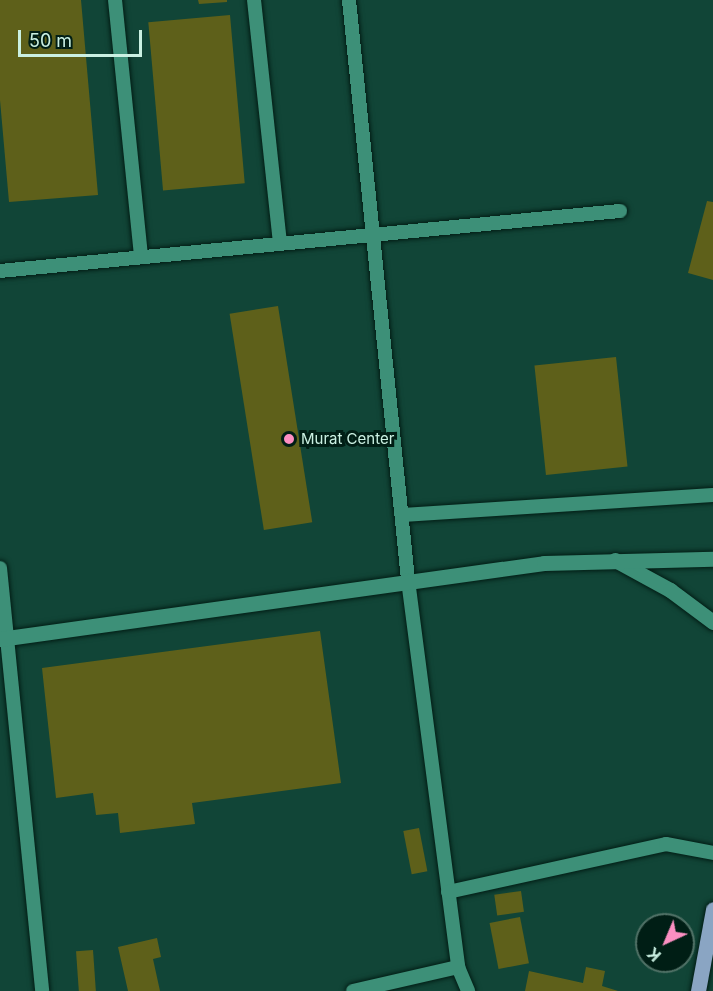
<!DOCTYPE html>
<html>
<head>
<meta charset="utf-8">
<style>
  body { margin:0 }
  #map { position:relative; width:713px; height:991px; overflow:hidden; background:#0a382c; font-family:Inter,sans-serif }
  div>[style] { position:absolute }
  [style*='--x'] { left:calc(var(--x)*1px); top:calc(var(--y)*1px); width:calc(var(--w)*1px); rotate:calc(var(--a)*1deg) }
  .built>* { inset:0; background:#114537 }
  .building>* { inset:0; background:#5e601a; transform-origin:0 0 }
  .roads { filter:drop-shadow(0 0 2px #031d15) drop-shadow(0 0 2px #031d15) }
  .minor>* { height:14px; margin:-7px; padding:0 7px; transform-origin:7px; border-radius:7px; background:#3d9078 }
  .tertiary>* { height:15px; margin:-7.5px; padding:0 7.5px; transform-origin:7.5px; border-radius:7.5px; background:#3d9078 }
  .primary>* { height:15px; margin:-7.5px; padding:0 7.5px; transform-origin:7.5px; border-radius:7.5px; background:#8aa5c3 }
  .dots>* { width:16px; height:16px; translate:-50% -50%; box-sizing:border-box; border:3px solid #001e15; border-radius:50% }
  span { translate:-50% -50%; white-space:nowrap; text-align:center; line-height:1.15; -webkit-text-stroke:6px #001e15; paint-order:stroke }
  .poi-label { font-size:15px; color:#caf0e2 }
  .left { translate:0 -50%; text-align:left }
  .north { position:absolute; left:635px; top:913px; width:60px; height:60px; box-sizing:border-box; background:#001e15; border:2px solid #517267; border-radius:50%; rotate:224deg; font-size:16px; font-weight:700; line-height:24px; text-align:center; color:#caf0e2 }
  .north::after { content:''; display:block; margin:auto; width:21px; height:27px; background:#fc8fc2; clip-path:polygon(50% 0,100% 100%,50% 72%,0 100%) }
  .scale { position:absolute; left:18px; top:30px; width:124px; height:27px; box-sizing:border-box; border:3px solid #caf0e2; border-top:0; padding-left:8px; font-size:18px; line-height:21px; white-space:nowrap; color:#caf0e2; -webkit-text-stroke:4px #001e15; paint-order:stroke }
</style>
</head>
<body>
<div id="map">
  <div class="built">
    <i style="clip-path:polygon(evenodd,0 0,713px 0,713px 991px,0 991px,0 0,647px 925px,683px 925px,683px 961px,647px 961px,647px 925px)"></i>
  </div>
  <div class="building">
    <i style="clip-path:polygon(0 0,81px 0,98px 195px,9px 202px,0 100px)"></i>
    <i style="clip-path:polygon(198px 0,227px 0,227px 2px,199px 4px)"></i>
    <i style="left:230px;top:15px;width:169px;height:82px;rotate:85deg"></i>
    <i style="clip-path:polygon(707px 201px,713px 202px,713px 280px,688px 273px)"></i>
    <i style="left:278px;top:306px;width:219px;height:49px;rotate:81deg"></i>
    <i style="left:616px;top:357px;width:110px;height:82px;rotate:84deg"></i>
    <i style="clip-path:polygon(320px 631px,341px 783px,192px 803px,195px 824px,120px 833px,118px 813px,96px 815px,93px 793px,56px 798px,42px 668px)"></i>
    <i style="left:419px;top:828px;width:44px;height:16px;rotate:79deg"></i>
    <i style="left:521px;top:891px;width:21px;height:27px;rotate:82deg"></i>
    <i style="left:520px;top:917px;width:47px;height:31px;rotate:79deg"></i>
    <i style="clip-path:polygon(157px 938px,161px 957px,153px 959px,160px 991px,128px 991px,118px 947px)"></i>
    <i style="left:93px;top:950px;width:41px;height:17px;rotate:86deg"></i>
    <i style="clip-path:polygon(586px 967px,605px 971px,602px 986px,618px 991px,525px 991px,529px 971px,583px 983px)"></i>
  </div>
  <div class="roads">
    <div class="minor">
      <i style="--x:115;--y:0;--w:258;--a:84.2"></i>
      <i style="--x:254;--y:0;--w:244;--a:83.9"></i>
      <i style="--x:349;--y:0;--w:583;--a:84.19"></i>
      <i style="--x:408;--y:580;--w:390;--a:82.6"></i>
      <i style="--x:458;--y:967;--w:26;--a:67"></i>
      <i style="--x:0;--y:271;--w:623;--a:-5.53"></i>
      <i style="--x:402;--y:515;--w:312;--a:-3.7"></i>
      <i style="--x:0;--y:568;--w:425;--a:84.3"></i>
      <i style="--x:448;--y:892;--w:223;--a:-12.4"></i>
      <i style="--x:666;--y:844;--w:48;--a:10.8"></i>
      <i style="--x:353;--y:991;--w:108;--a:-12.9"></i>
    </div>
    <div class="tertiary">
      <i style="--x:615;--y:560;--w:63;--a:28.6"></i>
      <i style="--x:670;--y:590;--w:54;--a:36.7"></i>
      <i style="--x:0;--y:639;--w:549;--a:-7.95"></i>
      <i style="--x:544;--y:563;--w:169;--a:-1.4"></i>
    </div>
    <div class="primary">
      <i style="--x:698;--y:991;--w:83;--a:-79.6"></i>
    </div>
  </div>
  <div class="dots">
    <i style="left:289px;top:439px;background:#fc8fc2"></i>
  </div>
  <div class="poi-label">
    <span class="left" style="left:301px;top:439px">Murat Center</span>
  </div>
  <div class="north">K</div>
  <div class="scale">50 m</div>
</div>
</body>
</html>
